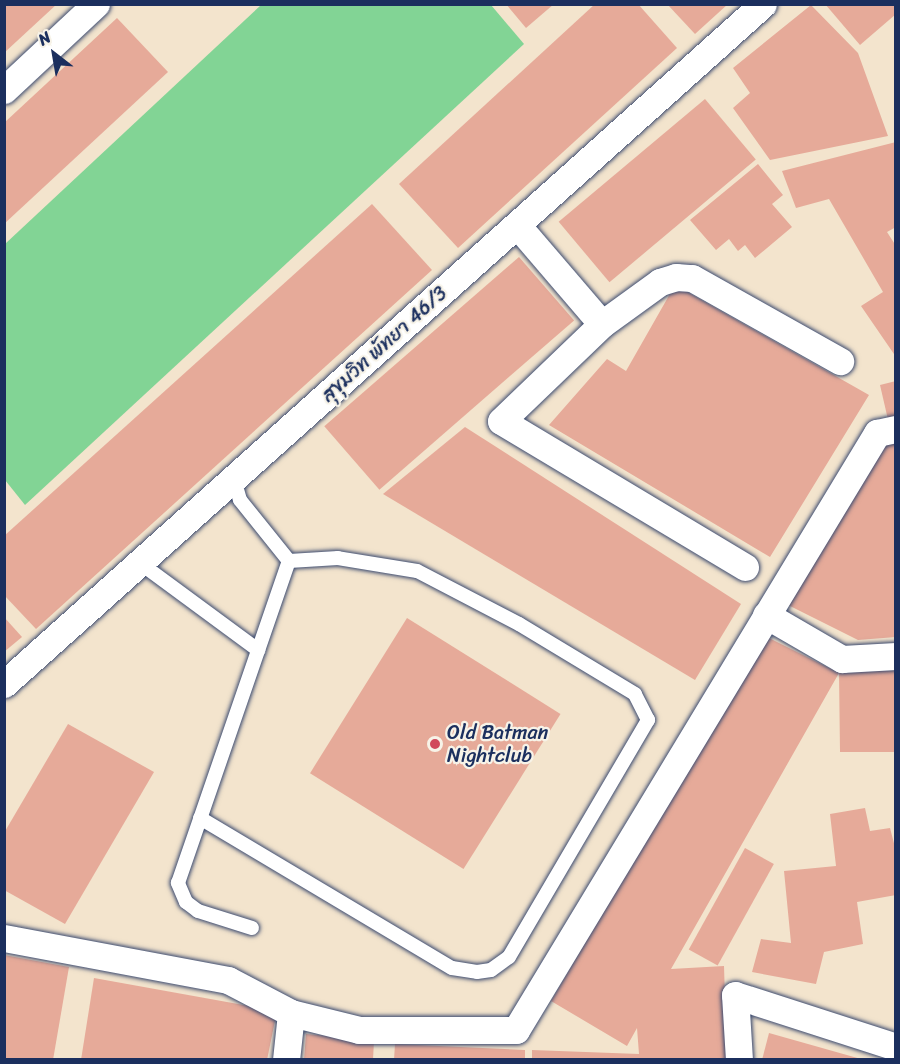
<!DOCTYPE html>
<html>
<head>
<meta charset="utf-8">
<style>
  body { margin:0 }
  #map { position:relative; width:900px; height:1064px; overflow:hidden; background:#f3e4cd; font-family:Sriracha,"Playpen Sans Thai",sans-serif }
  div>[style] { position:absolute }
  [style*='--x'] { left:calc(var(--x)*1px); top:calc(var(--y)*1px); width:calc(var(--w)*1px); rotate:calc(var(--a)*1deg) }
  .green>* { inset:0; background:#82d495 }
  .building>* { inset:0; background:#e6aa99; transform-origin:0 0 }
  .roads { filter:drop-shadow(0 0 2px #3b4a6f) drop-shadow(0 0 2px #3b4a6f) }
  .service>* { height:14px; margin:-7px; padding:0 7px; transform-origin:7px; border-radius:7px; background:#fff }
  .minor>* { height:27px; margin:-13.5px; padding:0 13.5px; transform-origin:13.5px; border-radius:13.5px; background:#fff }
  .dots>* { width:16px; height:16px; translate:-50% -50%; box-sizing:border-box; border:3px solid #f7f3e8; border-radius:50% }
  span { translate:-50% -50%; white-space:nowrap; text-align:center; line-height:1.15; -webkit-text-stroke:4.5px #f7f3e8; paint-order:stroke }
  .street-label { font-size:20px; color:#1b2f5e }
  .poi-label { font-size:20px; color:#1b2f5e }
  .left { translate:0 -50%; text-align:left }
  .frame { position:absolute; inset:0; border:6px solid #1b2f5e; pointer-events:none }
  .north { position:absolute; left:24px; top:24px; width:60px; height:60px; -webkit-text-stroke:4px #f7f3e8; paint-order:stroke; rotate:329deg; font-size:16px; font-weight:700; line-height:24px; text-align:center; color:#1b2f5e }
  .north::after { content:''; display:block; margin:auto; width:21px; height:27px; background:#1b2f5e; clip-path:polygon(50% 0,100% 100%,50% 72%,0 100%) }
</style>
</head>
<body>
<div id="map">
  <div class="green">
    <i style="clip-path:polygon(261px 5px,491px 5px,524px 44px,25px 505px,5px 480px,5px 244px)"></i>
  </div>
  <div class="building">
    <i style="clip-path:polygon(4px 4px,57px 4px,4px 53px)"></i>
    <i style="clip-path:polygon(506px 4px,554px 4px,526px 28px)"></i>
    <i style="clip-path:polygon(595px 4px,638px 4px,677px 48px,458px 248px,399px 184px)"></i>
    <i style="clip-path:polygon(667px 4px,728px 4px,695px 34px)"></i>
    <i style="clip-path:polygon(825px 4px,896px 4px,896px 14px,860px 45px)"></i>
    <i style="clip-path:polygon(811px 5px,858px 53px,888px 136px,770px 160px,733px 108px,750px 93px,733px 68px)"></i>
    <i style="clip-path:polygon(117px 18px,168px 72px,4px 224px,4px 123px)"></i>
    <i style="left:705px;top:99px;width:79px;height:191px;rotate:50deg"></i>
    <i style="clip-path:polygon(896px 142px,896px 227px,887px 232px,896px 246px,896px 357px,861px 306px,883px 292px,829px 199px,796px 208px,782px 171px)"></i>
    <i style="clip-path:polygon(758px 164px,783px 195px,772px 204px,792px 227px,755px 258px,745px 245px,738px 251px,729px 239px,716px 250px,690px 220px)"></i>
    <i style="clip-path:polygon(372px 204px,432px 270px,36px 629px,4px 595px,4px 536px)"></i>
    <i style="left:519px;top:257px;width:84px;height:258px;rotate:49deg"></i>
    <i style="clip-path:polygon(675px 285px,869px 395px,770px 557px,549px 425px,607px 359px,626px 371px)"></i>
    <i style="clip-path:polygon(896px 381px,896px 422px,889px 424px,880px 385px)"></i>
    <i style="clip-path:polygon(465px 427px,741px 604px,695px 680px,383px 494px)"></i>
    <i style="clip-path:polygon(896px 439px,896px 637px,858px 640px,786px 604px,886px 441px)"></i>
    <i style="clip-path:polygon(4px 617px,22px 637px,4px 652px)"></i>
    <i style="left:407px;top:618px;width:181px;height:183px;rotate:32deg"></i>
    <i style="clip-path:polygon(765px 636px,839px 673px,896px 669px,896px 752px,840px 752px,839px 673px,671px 969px,724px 966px,727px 1060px,532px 1060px,532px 1050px,639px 1054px,637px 1028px,627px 1046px,551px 1001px)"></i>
    <i style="clip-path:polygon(68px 724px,154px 772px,65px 924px,4px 890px,4px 833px)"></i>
    <i style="clip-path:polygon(865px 808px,870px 831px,890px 828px,896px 851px,896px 895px,857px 902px,863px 944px,824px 952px,816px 984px,752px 972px,761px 939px,791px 943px,784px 871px,836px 866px,830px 814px)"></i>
    <i style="left:745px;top:848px;width:33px;height:116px;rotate:29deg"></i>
    <i style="clip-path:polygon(4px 955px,69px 967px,53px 1060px,4px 1060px)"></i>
    <i style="clip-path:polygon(94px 978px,277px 1011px,267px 1060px,81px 1060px)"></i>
    <i style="clip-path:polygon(769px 1033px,861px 1059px,861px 1060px,762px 1060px)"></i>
    <i style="clip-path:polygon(306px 1034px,374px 1040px,373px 1060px,304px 1060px)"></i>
    <i style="clip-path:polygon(395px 1044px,525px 1050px,525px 1060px,394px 1060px)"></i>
  </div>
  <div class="roads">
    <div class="service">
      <i style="--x:140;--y:563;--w:147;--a:36.4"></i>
      <i style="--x:200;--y:818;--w:293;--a:30.8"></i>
      <i style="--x:452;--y:968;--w:25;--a:9"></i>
      <i style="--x:477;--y:972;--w:14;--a:-8"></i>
      <i style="--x:491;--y:970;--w:22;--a:-36"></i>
      <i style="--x:509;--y:957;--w:275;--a:-59.6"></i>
      <i style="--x:648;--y:720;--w:29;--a:-117"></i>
      <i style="--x:635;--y:694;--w:135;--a:-148.9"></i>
      <i style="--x:519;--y:624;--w:115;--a:-152.5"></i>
      <i style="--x:417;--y:571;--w:80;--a:-170.7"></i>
      <i style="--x:338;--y:558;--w:49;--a:176.5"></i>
      <i style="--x:289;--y:561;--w:78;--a:-128.8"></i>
      <i style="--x:240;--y:500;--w:22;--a:-106"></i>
      <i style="--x:252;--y:928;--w:57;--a:-162.5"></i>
      <i style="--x:198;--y:911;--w:15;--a:-143"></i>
      <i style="--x:186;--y:902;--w:21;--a:-113"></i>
      <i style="--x:178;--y:883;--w:341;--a:-71"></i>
    </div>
    <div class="minor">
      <i style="--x:4;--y:90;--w:126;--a:-43.1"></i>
      <i style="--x:517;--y:225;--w:130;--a:49.4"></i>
      <i style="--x:745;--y:567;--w:284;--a:-149.1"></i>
      <i style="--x:501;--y:421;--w:140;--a:-43.8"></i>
      <i style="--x:602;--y:324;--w:72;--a:-35.9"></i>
      <i style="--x:660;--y:282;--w:17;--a:-17"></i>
      <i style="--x:676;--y:277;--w:16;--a:4"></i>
      <i style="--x:692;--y:278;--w:170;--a:29.3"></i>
      <i style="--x:766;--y:615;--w:88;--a:30.1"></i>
      <i style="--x:842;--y:659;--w:54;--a:-3.2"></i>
      <i style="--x:4;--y:684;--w:1019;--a:-41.86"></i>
      <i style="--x:4;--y:938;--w:228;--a:10.6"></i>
      <i style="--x:228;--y:980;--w:71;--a:27.6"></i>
      <i style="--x:291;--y:1013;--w:70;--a:14"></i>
      <i style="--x:359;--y:1030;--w:157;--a:0"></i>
      <i style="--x:516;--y:1030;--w:698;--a:-58.84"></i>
      <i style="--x:877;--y:433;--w:19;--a:-12"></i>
      <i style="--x:286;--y:1060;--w:47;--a:-83.9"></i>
      <i style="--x:739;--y:1060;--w:65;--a:-93.5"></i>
      <i style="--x:735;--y:995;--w:169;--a:17.9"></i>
    </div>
  </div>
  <div class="dots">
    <i style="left:435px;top:744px;background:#d1495b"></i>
  </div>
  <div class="street-label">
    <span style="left:384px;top:344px;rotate:-42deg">สุขุมวิท พัทยา 46/3</span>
  </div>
  <div class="poi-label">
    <span class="left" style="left:447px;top:744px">Old Batman<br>Nightclub</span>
  </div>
  <div class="frame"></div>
  <div class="north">N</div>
</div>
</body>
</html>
